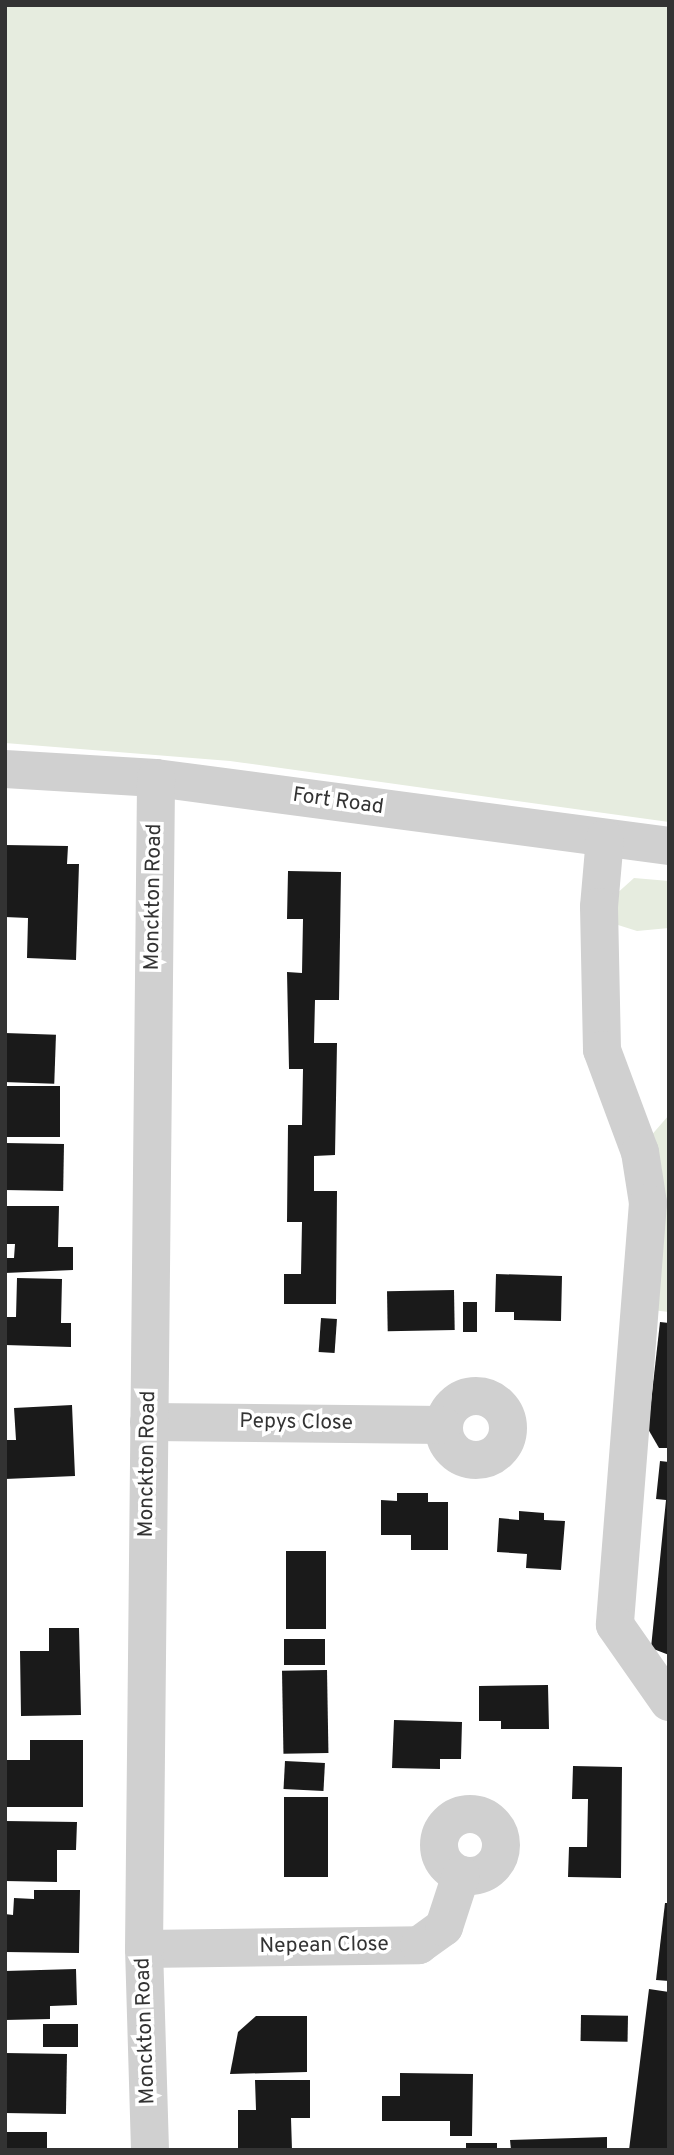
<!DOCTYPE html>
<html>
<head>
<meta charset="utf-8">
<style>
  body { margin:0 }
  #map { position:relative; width:674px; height:2155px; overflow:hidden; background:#fff; font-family:Overpass,sans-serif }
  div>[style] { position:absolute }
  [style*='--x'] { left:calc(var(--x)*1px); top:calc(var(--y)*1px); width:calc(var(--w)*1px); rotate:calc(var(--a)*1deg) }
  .green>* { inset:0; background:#e6ecdf }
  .building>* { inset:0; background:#1a1a1a; transform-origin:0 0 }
  .minor>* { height:38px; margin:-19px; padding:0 19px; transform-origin:19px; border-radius:19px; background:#d0d0d0 }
  .minor>.ring { margin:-19px; padding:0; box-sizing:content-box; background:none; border:38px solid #d0d0d0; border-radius:50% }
  span { translate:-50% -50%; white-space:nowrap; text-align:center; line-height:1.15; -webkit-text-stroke:7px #fff; paint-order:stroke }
  .street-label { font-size:21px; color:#333 }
  .frame { position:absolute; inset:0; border:7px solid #333; pointer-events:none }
</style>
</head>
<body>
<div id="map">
  <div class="green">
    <i style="clip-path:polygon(5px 5px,669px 5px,669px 822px,230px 761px,5px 743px)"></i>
    <i style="clip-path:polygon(634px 878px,669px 881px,669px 928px,637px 931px,618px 925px,614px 896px)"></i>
    <i style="clip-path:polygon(669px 1115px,669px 1312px,652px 1310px,664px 1189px,661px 1166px,649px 1138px)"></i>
  </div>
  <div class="building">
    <i style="clip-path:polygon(5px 845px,68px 846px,67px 864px,79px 864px,76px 960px,27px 958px,28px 918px,5px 917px)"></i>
    <i style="clip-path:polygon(288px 871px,341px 872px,339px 1000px,315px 1000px,314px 1043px,337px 1043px,335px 1155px,314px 1156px,314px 1191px,337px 1191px,336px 1304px,284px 1304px,284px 1274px,301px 1274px,302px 1222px,287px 1222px,288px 1125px,302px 1125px,303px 1069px,289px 1069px,287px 972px,302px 973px,303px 919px,287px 919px)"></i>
    <i style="left:5px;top:1033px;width:51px;height:49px;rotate:2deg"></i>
    <i style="left:5px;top:1086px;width:55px;height:51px"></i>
    <i style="left:5px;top:1143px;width:59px;height:47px;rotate:1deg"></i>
    <i style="clip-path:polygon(5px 1206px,59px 1206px,58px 1247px,73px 1247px,73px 1270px,5px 1273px,5px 1258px,14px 1258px,15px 1244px,5px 1244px)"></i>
    <i style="clip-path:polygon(496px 1274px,562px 1276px,561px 1321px,514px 1320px,514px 1312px,495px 1312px)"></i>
    <i style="clip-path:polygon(17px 1278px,62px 1279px,61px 1323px,71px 1323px,71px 1347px,5px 1345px,5px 1317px,16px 1317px)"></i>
    <i style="left:454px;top:1290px;width:40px;height:67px;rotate:89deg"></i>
    <i style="left:463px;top:1302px;width:14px;height:30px"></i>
    <i style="left:321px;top:1318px;width:16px;height:34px;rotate:4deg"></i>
    <i style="clip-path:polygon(660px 1322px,669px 1323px,669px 1448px,659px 1448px,648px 1429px)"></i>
    <i style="clip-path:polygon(72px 1405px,75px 1476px,5px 1479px,5px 1440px,16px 1440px,14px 1408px)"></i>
    <i style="clip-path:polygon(660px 1461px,669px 1462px,669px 1655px,651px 1648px,666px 1500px,656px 1499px)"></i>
    <i style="clip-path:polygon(397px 1493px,428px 1493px,428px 1502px,448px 1502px,448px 1550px,411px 1550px,411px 1535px,381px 1535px,381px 1500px,397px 1501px)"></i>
    <i style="clip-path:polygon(519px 1511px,544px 1513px,544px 1520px,565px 1521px,561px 1570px,526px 1568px,527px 1554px,497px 1552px,499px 1518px,519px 1520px)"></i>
    <i style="left:326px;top:1551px;width:78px;height:40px;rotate:90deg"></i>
    <i style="clip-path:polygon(49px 1628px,79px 1628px,81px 1715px,21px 1716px,20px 1651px,49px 1651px)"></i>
    <i style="left:284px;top:1639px;width:41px;height:26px"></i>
    <i style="left:327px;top:1670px;width:83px;height:45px;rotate:89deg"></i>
    <i style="clip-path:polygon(548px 1685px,549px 1729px,501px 1729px,501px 1721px,479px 1721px,479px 1686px)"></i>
    <i style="clip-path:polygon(394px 1720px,462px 1722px,461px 1759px,440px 1759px,440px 1769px,392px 1768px)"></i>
    <i style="clip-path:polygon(30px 1740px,83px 1740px,83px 1807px,5px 1807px,5px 1760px,30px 1760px)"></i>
    <i style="left:285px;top:1761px;width:40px;height:28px;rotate:3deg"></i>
    <i style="clip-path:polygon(573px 1766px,622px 1767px,621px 1878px,568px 1877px,569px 1847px,587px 1847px,588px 1799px,572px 1799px)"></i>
    <i style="left:284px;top:1797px;width:44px;height:80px"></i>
    <i style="clip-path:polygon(5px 1821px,77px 1822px,76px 1850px,57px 1850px,57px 1882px,5px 1881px)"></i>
    <i style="clip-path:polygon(34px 1890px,80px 1890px,79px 1953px,5px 1952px,5px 1914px,13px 1915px,14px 1898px,34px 1899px)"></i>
    <i style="clip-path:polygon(665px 1903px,669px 1903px,669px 1981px,656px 1980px)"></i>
    <i style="clip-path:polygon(76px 1969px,77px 2005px,50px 2006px,50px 2019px,5px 2020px,5px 1971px)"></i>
    <i style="clip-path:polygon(649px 1989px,669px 1992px,669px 2150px,629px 2150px)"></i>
    <i style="left:581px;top:2015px;width:47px;height:26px;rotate:1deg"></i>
    <i style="clip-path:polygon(256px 2016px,307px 2016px,307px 2072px,230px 2074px,238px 2032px)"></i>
    <i style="left:43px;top:2024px;width:35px;height:23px"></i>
    <i style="left:5px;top:2053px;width:62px;height:60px;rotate:1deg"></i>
    <i style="clip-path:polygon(400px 2073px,473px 2074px,472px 2136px,450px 2136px,450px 2121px,382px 2121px,382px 2096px,400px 2096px)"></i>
    <i style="clip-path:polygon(255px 2080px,310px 2080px,310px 2118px,291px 2118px,292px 2150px,238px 2150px,238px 2110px,256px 2110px)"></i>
    <i style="left:5px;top:2132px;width:42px;height:18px"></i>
    <i style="clip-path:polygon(607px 2137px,607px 2150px,511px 2150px,510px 2140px)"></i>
    <i style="left:466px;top:2143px;width:31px;height:7px"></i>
  </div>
  <div class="minor">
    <i style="--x:5;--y:769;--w:151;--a:3.4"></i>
    <i style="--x:156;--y:778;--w:517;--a:7.55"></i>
    <i style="--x:605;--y:838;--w:69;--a:95"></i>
    <i style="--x:599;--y:907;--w:143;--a:88.8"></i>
    <i style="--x:602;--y:1050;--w:109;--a:69.6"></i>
    <i style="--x:640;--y:1152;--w:52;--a:81.1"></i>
    <i style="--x:648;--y:1203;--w:423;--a:94.5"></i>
    <i style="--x:615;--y:1625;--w:94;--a:55"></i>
    <i class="ring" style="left:444px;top:1396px;width:26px;height:26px"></i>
    <i style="--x:149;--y:1422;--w:294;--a:0.6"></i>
    <i class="ring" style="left:439px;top:1814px;width:24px;height:24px"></i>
    <i style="--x:144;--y:1949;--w:275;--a:-0.8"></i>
    <i style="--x:419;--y:1945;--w:31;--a:-36"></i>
    <i style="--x:444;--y:1927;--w:55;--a:-71.9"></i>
    <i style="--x:150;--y:2150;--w:201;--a:-91.7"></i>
    <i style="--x:144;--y:1949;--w:1171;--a:-89.41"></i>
  </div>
  <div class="street-label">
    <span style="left:338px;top:802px;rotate:8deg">Fort Road</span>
    <span style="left:154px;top:897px;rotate:-89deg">Monckton Road</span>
    <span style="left:296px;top:1423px;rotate:1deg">Pepys Close</span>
    <span style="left:148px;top:1464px;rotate:-89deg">Monckton Road</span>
    <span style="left:324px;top:1946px;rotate:-1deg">Nepean Close</span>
    <span style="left:146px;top:2031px;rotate:-92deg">Monckton Road</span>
  </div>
  <div class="frame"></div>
</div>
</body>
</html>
